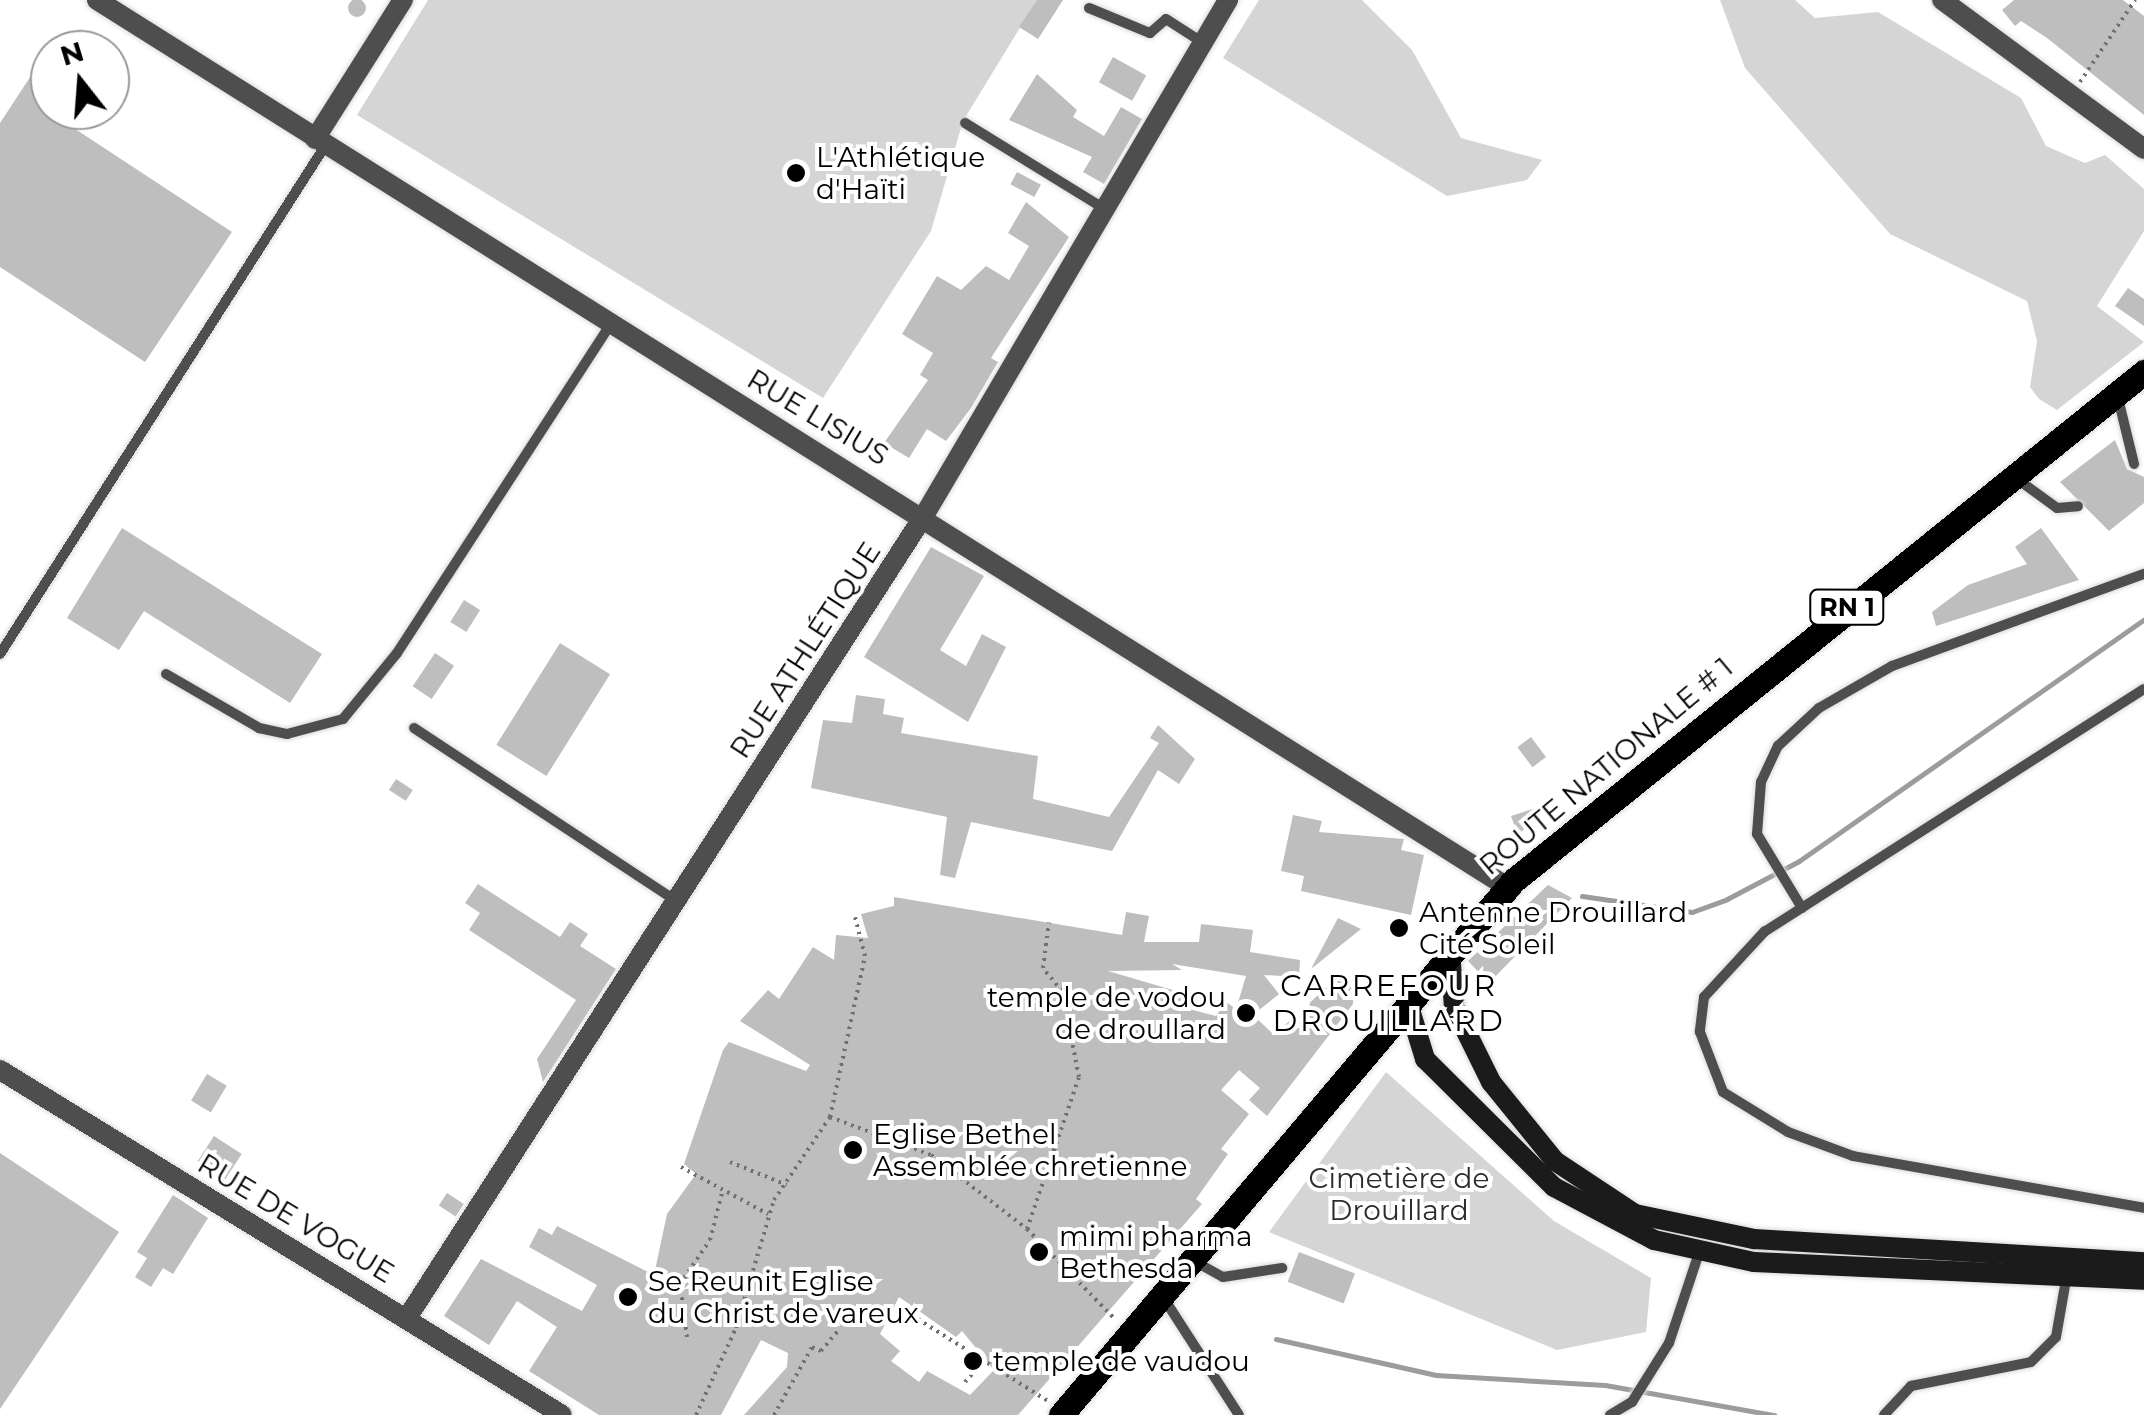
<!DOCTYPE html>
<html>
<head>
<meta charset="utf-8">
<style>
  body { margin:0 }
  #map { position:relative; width:2144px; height:1415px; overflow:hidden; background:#fff; font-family:Montserrat,sans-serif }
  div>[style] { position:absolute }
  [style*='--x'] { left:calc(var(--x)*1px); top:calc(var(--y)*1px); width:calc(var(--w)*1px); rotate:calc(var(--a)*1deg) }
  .green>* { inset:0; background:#d5d5d5 }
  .stream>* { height:5px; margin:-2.5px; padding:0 2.5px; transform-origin:2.5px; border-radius:2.5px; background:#9c9c9c }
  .building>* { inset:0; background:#bebebe; transform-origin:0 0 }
  .round { border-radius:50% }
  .path>* { height:4px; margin-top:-2px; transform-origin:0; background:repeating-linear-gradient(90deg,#707070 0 2.5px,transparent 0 7.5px) }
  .roads { filter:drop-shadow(0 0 2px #dbdbdb) drop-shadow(0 0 2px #dbdbdb) }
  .service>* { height:10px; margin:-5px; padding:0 5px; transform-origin:5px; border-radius:5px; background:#4e4e4e }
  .minor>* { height:20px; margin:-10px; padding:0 10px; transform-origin:10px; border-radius:10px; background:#4e4e4e }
  .tertiary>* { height:20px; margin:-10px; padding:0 10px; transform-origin:10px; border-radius:10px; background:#4e4e4e }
  .secondary>* { height:20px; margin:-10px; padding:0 10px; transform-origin:10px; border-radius:10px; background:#1b1b1b }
  .primary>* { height:25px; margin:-12.5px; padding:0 12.5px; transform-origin:12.5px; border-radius:12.5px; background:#000 }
  .dots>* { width:28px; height:28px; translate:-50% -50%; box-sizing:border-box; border:5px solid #fff; border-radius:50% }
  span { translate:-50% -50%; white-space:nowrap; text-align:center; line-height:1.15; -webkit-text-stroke:8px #fff; paint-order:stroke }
  .shield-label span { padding:2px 8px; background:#fff; border:2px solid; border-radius:8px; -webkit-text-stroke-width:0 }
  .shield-label { font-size:25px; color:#000; font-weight:700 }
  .poi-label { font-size:28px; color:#000 }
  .left { translate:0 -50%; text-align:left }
  .right { translate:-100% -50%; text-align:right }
  .street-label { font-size:28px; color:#000 }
  .park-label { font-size:28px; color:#2c2c2c }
  .neighbourhood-label { font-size:30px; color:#000; letter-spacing:2.5px }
  .north { position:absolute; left:30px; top:30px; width:100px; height:100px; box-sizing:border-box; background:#fff; border:2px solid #999; border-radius:50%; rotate:343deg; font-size:28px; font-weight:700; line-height:40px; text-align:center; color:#000 }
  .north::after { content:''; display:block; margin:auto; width:35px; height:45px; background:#000; clip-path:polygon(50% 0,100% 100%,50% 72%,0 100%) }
</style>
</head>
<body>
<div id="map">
  <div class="green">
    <i style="clip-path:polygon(428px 0,1037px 0,963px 121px,931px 231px,823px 398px,357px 115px)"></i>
    <i style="clip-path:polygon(1259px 0,1362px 0,1412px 50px,1461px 138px,1542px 160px,1527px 180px,1447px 196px,1223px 58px)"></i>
    <i style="clip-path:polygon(1720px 0,1795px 0,1815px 18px,1878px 12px,2021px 98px,2046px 146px,2085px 163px,2105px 155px,2144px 189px,2144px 231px,2097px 306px,2144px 342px,2057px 410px,2039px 399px,2030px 387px,2037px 341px,2027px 301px,1890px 234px,1745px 68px)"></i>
    <i style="clip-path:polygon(1386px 1072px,1554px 1221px,1651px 1278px,1646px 1332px,1557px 1350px,1269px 1232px)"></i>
  </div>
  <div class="stream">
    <i style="--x:1582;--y:896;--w:111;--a:8.3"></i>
    <i style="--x:1692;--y:912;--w:37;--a:-20"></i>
    <i style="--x:1727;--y:899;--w:81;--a:-27.8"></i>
    <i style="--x:1799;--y:861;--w:421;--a:-35"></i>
    <i style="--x:1276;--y:1339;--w:164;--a:12.7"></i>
    <i style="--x:1436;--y:1375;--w:169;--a:3.4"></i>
    <i style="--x:1605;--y:1385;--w:172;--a:10.1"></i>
  </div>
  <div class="building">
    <i class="round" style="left:348px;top:-1px;width:18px;height:18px"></i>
    <i style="clip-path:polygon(1037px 0,1063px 0,1038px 39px,1019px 27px)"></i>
    <i style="clip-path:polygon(2014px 0,2123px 0,2144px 16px,2144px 115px,2047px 38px,2021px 21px,2015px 26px,2002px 10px)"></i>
    <i style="left:1113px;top:57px;width:38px;height:29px;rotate:29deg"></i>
    <i style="clip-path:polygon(38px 65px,50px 72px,54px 115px,232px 232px,145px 362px,0 267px,0 123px)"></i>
    <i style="clip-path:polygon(1037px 74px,1077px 110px,1073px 117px,1104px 136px,1121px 107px,1142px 119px,1104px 184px,1083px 172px,1092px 157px,1009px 120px)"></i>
    <i style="left:1017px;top:172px;width:27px;height:14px;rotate:28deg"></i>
    <i style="clip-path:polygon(1026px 202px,1069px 237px,991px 358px,998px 362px,971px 408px,946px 441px,927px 429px,909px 458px,884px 443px,928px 380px,920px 375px,933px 353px,902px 334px,937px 276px,961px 290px,986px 266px,1009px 280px,1029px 246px,1008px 233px)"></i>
    <i style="clip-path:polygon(2128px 288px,2144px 299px,2144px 326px,2115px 306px)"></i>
    <i style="clip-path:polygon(2115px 440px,2127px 469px,2144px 477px,2144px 503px,2109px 531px,2060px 482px)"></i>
    <i style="clip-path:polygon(122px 528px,322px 654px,290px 703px,144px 611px,119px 650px,67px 618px)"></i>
    <i style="clip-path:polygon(2041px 528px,2079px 580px,1936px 626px,1932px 612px,1968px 585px,2027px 564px,2015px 547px)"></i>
    <i style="clip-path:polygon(931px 547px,984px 576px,940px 650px,966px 666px,982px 634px,1006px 647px,968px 722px,864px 657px)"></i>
    <i style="left:464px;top:600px;width:19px;height:26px;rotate:32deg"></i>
    <i style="left:560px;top:643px;width:59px;height:120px;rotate:32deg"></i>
    <i style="left:435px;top:653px;width:23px;height:40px;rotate:34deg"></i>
    <i style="clip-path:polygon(856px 695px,885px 699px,883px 714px,904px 718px,901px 733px,1038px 756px,1033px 799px,1109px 817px,1159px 743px,1150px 738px,1158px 725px,1195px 759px,1179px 784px,1158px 770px,1112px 851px,971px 822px,955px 878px,940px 875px,947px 817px,811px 788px,823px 720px,852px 723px)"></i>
    <i style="left:1531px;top:737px;width:25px;height:17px;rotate:53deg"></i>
    <i style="left:396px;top:779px;width:20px;height:13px;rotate:33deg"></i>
    <i style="clip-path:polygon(1545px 805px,1518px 836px,1511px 816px)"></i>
    <i style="clip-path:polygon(1293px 815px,1322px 821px,1319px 832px,1404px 839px,1401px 850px,1424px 855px,1411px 915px,1301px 891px,1304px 876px,1281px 871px)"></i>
    <i style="clip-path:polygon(478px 884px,560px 937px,570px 922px,588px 934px,580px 946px,616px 969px,543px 1082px,537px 1059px,576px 1000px,469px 930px,480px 913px,465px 903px)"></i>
    <i style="clip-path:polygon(1548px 885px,1572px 898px,1489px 983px,1468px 961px)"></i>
    <i style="clip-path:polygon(evenodd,894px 897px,1122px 935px,1126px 912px,1149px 916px,1144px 942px,1199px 942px,1201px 924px,1253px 930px,1250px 952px,1300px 960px,1299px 977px,1264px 975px,1279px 994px,1253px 1015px,1274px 1035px,1338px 977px,1354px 988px,1353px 1004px,1267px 1116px,1249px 1100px,1260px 1088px,1239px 1070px,1221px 1090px,1249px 1114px,1221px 1149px,1228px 1154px,1196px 1199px,1202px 1204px,1018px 1415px,744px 1415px,787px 1367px,788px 1353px,761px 1340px,721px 1415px,599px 1415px,529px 1371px,557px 1327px,517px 1301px,489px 1345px,444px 1316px,481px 1259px,582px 1311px,597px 1285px,529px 1247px,539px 1228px,552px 1235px,557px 1226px,654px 1275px,667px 1214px,696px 1174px,684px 1164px,723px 1050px,729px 1042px,806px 1071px,810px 1065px,740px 1021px,768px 990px,779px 999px,813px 947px,834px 960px,836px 935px,868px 938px,861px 914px,894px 906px,894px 897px,1172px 964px,1246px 976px,1236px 1009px,1226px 1002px,1216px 1016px,1189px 1009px,1193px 996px,1108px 971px,1182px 970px,1172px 964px,894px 897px,899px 1297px,956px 1337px,962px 1331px,994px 1370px,970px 1395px,927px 1371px,919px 1382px,891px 1361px,900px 1351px,880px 1334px,899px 1297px)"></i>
    <i style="clip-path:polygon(1338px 918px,1361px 929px,1311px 969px)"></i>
    <i style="left:207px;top:1074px;width:23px;height:31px;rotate:31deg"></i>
    <i style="left:214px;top:1136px;width:33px;height:30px;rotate:33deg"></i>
    <i style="clip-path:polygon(0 1153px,119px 1232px,0 1409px)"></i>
    <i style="left:447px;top:1193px;width:20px;height:15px;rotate:33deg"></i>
    <i style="clip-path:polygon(173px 1195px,208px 1218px,173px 1274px,163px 1268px,151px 1287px,135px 1277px,147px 1258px,137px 1252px)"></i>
    <i style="left:1299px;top:1252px;width:60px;height:32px;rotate:21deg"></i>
  </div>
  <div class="path">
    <i style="--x:2080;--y:82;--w:99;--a:-56.1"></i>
    <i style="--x:830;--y:1117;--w:108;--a:20.6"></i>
    <i style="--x:931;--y:1155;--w:121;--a:37.6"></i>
    <i style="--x:1027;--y:1229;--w:124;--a:45.7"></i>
    <i style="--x:730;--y:1162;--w:61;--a:22"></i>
    <i style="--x:681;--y:1167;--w:99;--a:28.4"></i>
    <i style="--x:1027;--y:1229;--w:161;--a:-71.1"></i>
    <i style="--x:1079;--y:1077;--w:88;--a:-101.2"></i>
    <i style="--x:1062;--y:991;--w:30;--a:-130"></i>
    <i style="--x:1043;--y:968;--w:46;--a:-82.6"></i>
    <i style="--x:905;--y:1311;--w:169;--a:32.2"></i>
    <i style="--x:687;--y:1337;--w:53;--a:-97.5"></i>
    <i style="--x:680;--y:1284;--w:53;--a:-55.7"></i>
    <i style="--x:710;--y:1240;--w:49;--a:-75.7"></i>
    <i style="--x:965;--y:1382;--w:28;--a:-48"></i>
    <i style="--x:696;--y:1415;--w:96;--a:-65.3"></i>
    <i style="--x:736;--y:1328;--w:134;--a:-73.5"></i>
    <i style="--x:774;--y:1200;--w:100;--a:-56"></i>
    <i style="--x:830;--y:1117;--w:165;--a:-77.7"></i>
    <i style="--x:865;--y:956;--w:40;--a:-104.4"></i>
    <i style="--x:774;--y:1415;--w:78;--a:-60.8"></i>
    <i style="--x:812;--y:1347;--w:10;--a:24"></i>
    <i style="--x:821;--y:1351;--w:30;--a:-50"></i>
  </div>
  <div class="roads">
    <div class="service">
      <i style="--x:1089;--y:8;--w:66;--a:22.3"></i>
      <i style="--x:1150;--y:33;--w:21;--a:-41"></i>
      <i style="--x:1166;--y:19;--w:43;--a:32.6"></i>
      <i style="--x:965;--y:123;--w:162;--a:31.6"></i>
      <i style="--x:2117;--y:394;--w:72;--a:76.3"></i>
      <i style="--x:2013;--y:476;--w:54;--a:36"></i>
      <i style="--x:2057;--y:508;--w:21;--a:-5"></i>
      <i style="--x:0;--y:654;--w:603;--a:-57.39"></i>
      <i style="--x:166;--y:674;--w:108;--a:30.1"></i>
      <i style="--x:259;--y:728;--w:29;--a:12"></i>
      <i style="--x:287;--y:734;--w:58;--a:-15"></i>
      <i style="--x:343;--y:719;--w:85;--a:-50.7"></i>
      <i style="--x:397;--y:653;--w:393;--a:-57"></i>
      <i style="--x:2144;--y:689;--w:450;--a:147.4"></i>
      <i style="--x:1765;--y:931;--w:90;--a:132.7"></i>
      <i style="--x:1704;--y:997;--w:35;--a:97"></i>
      <i style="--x:1700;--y:1032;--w:64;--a:69"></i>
      <i style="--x:1723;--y:1092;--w:76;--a:31.6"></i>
      <i style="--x:1788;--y:1132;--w:69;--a:20.3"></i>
      <i style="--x:1853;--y:1156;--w:296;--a:10.1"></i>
      <i style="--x:414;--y:728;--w:313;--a:33.4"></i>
      <i style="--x:1802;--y:908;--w:87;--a:-121.3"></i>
      <i style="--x:1757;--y:834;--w:52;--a:-85.6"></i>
      <i style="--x:1761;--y:782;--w:40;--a:-65"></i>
      <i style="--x:1778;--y:746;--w:56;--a:-42.8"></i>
      <i style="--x:1819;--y:708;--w:84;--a:-29.9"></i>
      <i style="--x:1892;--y:666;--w:268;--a:-20.1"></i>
      <i style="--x:1194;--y:1261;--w:33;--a:29"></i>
      <i style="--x:1223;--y:1277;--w:60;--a:-8.7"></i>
      <i style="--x:1163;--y:1297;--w:140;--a:57.2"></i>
      <i style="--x:1610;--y:1415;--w:26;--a:-31"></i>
      <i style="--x:1632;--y:1402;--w:70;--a:-57.9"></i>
      <i style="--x:1669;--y:1343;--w:95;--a:-71.6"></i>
      <i style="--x:1884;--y:1415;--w:40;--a:-47"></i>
      <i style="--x:1911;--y:1386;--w:122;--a:-11.3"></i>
      <i style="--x:2031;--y:1362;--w:35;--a:-45"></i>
      <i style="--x:2056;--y:1337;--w:64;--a:-80.1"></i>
    </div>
    <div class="minor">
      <i style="--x:315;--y:139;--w:165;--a:-57.7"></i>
      <i style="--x:0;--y:1070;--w:659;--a:31.54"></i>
      <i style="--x:407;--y:1318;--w:956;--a:-57.21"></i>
      <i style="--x:925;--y:514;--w:597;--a:-59.48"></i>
    </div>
    <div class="tertiary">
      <i style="--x:97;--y:0;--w:1666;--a:32.17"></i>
      <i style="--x:1942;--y:0;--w:251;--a:36.4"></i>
    </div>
    <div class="secondary">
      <i style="--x:1450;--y:949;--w:58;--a:86.1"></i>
      <i style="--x:1454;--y:1007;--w:84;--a:63.7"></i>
      <i style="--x:1491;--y:1082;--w:102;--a:51"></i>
      <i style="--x:1555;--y:1161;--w:96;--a:33.5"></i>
      <i style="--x:1635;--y:1214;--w:122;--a:11.9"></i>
      <i style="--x:1754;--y:1239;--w:391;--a:3.4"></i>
      <i style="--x:1407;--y:1000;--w:62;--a:73"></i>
      <i style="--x:1425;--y:1059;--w:182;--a:44.8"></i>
      <i style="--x:1554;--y:1187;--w:113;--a:27.9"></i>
      <i style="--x:1654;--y:1240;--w:102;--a:12.4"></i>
      <i style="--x:1754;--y:1262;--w:390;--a:2.6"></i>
    </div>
    <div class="primary">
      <i style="--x:1061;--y:1415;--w:700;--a:-49.75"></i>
      <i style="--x:1513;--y:881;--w:811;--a:-38.89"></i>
    </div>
  </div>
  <div class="dots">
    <i style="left:796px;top:173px;background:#000"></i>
    <i style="left:1399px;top:928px;background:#000"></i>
    <i style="left:1246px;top:1013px;background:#000"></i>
    <i style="left:853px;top:1150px;background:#000"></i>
    <i style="left:1039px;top:1252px;background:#000"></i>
    <i style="left:628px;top:1297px;background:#000"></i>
    <i style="left:973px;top:1361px;background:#000"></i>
  </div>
  <div class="shield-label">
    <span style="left:1847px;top:607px">RN 1</span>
  </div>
  <div class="poi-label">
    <span class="left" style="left:816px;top:173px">L'Athlétique<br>d'Haïti</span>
    <span class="left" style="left:1419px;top:928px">Antenne Drouillard<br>Cité Soleil</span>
    <span class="right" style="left:1226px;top:1013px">temple de vodou<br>de droullard</span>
    <span class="left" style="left:873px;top:1150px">Eglise Bethel<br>Assemblée chretienne</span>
    <span class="left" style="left:1059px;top:1252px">mimi pharma<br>Bethesda</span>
    <span class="left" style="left:648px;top:1297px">Se Reunit Eglise<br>du Christ de vareux</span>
    <span class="left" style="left:993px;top:1361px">temple de vaudou</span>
  </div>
  <div class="street-label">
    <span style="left:818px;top:417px;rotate:31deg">RUE LISIUS</span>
    <span style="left:805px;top:650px;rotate:-57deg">RUE ATHLÉTIQUE</span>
    <span style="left:1606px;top:766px;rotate:-40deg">ROUTE NATIONALE # 1</span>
    <span style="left:296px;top:1218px;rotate:31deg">RUE DE VOGUE</span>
  </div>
  <div class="park-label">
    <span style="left:1399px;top:1194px">Cimetière de<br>Drouillard</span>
  </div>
  <div class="neighbourhood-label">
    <span style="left:1389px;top:1003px">CARREFOUR<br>DROUILLARD</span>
  </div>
  <div class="north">N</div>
</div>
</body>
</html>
